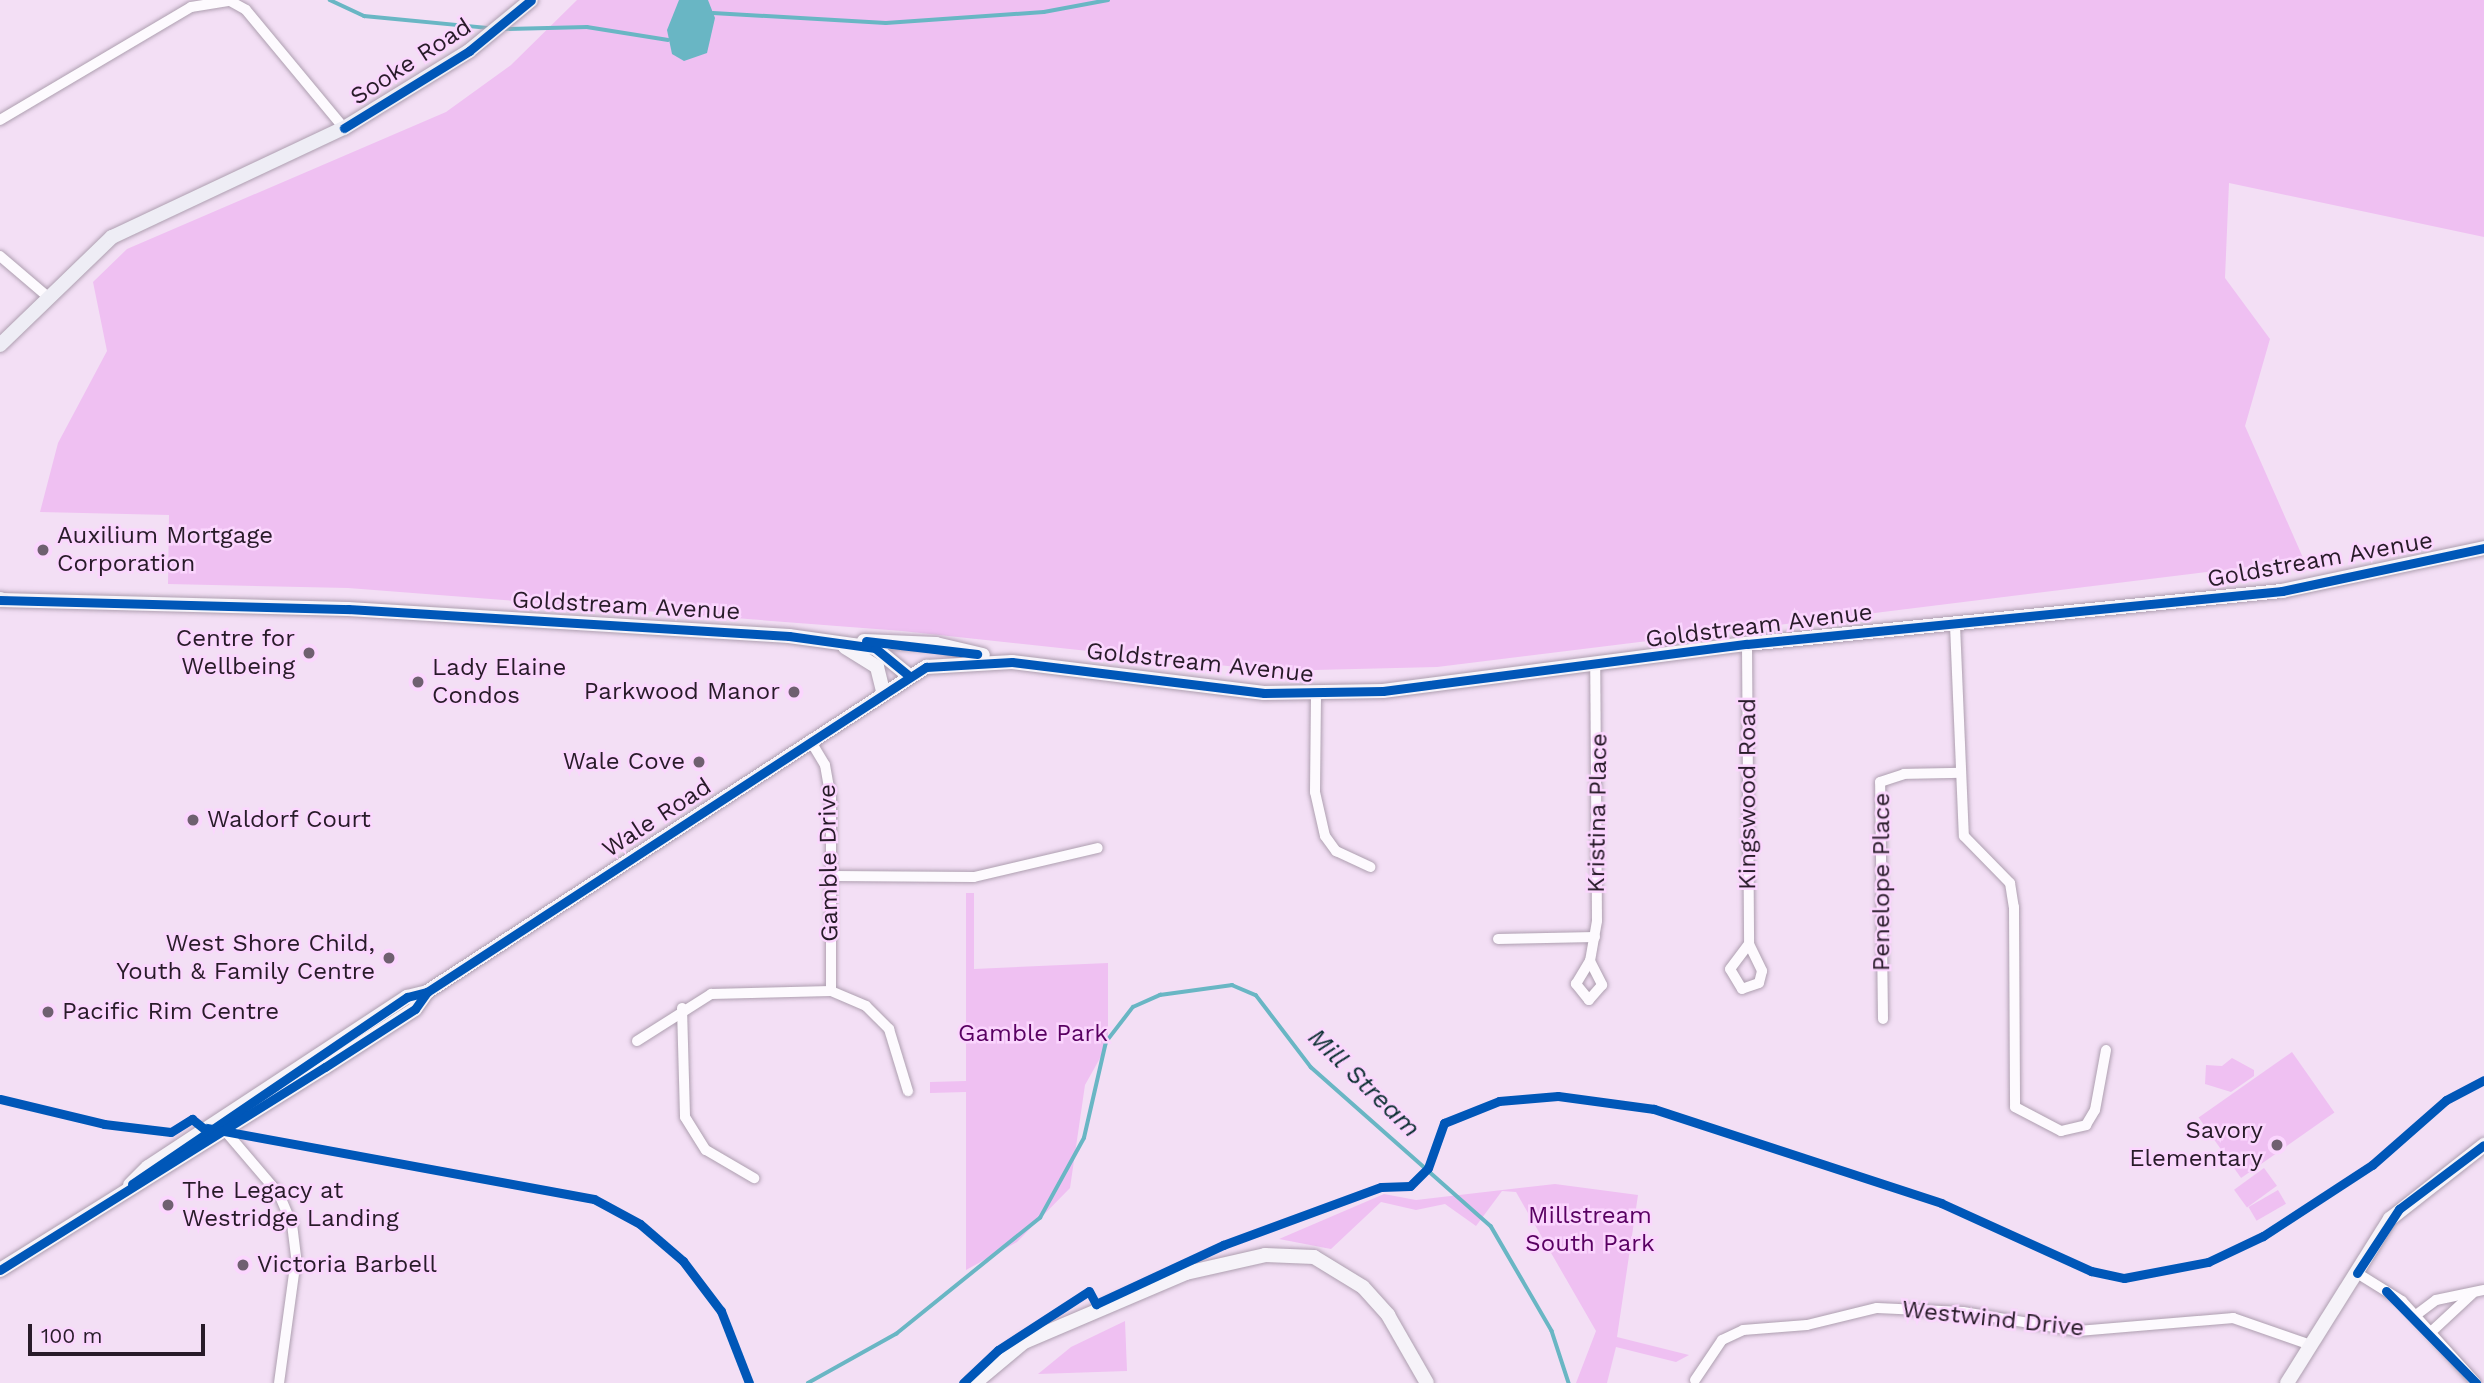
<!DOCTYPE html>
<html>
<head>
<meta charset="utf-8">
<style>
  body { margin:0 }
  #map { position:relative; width:2484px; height:1383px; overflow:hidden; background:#f3dff5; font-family:"Work Sans",sans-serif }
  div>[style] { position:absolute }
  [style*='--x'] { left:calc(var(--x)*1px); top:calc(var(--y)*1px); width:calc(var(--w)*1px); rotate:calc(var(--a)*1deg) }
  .green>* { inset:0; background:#efc0f2; transform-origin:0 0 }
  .water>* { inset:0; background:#69b6c4 }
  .stream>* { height:3.5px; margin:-1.75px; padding:0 1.75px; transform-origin:1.75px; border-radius:1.75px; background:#69b6c4 }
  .roads { filter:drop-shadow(0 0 2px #ae9fb0) drop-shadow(0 0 2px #ae9fb0) }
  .street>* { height:10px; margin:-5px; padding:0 5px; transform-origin:5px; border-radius:5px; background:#fdfafe }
  .secondary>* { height:14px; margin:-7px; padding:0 7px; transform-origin:7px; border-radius:7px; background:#f6f3f9 }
  .primary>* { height:14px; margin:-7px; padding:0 7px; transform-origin:7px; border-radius:7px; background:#eeedf5 }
  .cycleway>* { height:9px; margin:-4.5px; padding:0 4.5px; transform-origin:4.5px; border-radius:4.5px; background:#0057b8 }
  .dots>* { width:19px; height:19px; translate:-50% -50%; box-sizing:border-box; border:4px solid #fbd6fe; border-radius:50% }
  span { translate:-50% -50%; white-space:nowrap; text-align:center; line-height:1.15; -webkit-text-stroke:5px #fbd6fe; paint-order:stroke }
  .street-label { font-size:24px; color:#281b29 }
  .poi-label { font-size:24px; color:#281b29 }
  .left { translate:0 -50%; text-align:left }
  .right { translate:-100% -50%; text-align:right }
  .park-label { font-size:24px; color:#590062 }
  .water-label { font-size:26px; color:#0d3033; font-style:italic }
  .scale { position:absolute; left:28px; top:1324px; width:177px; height:32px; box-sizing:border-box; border:4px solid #281b29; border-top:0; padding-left:9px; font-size:21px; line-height:24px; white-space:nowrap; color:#281b29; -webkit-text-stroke:5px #fbd6fe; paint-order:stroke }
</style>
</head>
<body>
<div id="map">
  <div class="green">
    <i style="clip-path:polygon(577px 0,2484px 0,2484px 237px,2229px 183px,2225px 278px,2270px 339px,2245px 426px,2304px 560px,1437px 667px,1274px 671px,902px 631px,348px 588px,168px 584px,169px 515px,40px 512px,58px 443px,107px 351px,93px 282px,127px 249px,446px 112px,511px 65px)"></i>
    <i style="clip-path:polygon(966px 893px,974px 893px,974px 969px,1108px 963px,1108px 1044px,1085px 1085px,1070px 1188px,1017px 1242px,966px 1270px,966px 1092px,930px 1093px,930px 1082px,966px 1081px)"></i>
    <i style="left:2292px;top:1052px;width:74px;height:114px;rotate:55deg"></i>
    <i style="clip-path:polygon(2232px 1058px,2254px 1070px,2254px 1076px,2231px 1092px,2205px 1084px,2206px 1065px,2222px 1066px)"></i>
    <i style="left:2264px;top:1168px;width:22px;height:37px;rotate:54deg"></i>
    <i style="clip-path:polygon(1555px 1184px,1638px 1195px,1617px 1337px,1689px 1355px,1676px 1362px,1616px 1347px,1607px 1383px,1576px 1383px,1596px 1331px,1516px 1192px,1502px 1191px,1476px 1226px,1445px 1204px,1416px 1210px,1381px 1202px,1331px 1249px,1279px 1239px,1384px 1194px,1416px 1200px)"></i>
    <i style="left:2278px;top:1190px;width:16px;height:34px;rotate:60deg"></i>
    <i style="clip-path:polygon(1125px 1321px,1127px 1371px,1038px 1374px,1071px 1347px)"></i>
  </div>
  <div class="water">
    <i style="clip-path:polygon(679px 0,708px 0,715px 18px,707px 53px,684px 61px,672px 54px,667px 30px)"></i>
  </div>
  <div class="stream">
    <i style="--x:330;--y:0;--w:38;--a:25"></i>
    <i style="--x:364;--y:16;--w:126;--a:5.5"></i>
    <i style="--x:713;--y:13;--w:173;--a:3.3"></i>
    <i style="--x:886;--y:23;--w:158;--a:-4"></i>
    <i style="--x:1044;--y:12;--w:65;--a:-10.6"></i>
    <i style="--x:504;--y:29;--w:83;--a:-1.4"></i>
    <i style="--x:587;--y:27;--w:82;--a:9.1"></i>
    <i style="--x:808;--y:1383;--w:101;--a:-29.1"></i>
    <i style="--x:896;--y:1334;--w:185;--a:-38.9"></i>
    <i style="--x:1040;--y:1218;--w:91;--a:-61.2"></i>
    <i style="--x:1084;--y:1138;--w:98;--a:-77.1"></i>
    <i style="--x:1106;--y:1042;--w:44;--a:-52.4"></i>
    <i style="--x:1133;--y:1007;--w:30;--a:-24"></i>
    <i style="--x:1160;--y:995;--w:73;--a:-7.9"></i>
    <i style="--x:1232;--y:985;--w:26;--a:23"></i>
    <i style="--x:1256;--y:995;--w:91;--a:52.6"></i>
    <i style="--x:1311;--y:1067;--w:240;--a:41.5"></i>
    <i style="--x:1491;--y:1226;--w:121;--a:59.8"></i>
    <i style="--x:1552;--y:1331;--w:55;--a:71.9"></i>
  </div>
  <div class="roads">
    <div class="street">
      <i style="--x:0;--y:120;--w:222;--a:-30.6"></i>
      <i style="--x:191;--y:7;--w:39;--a:-9"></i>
      <i style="--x:230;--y:1;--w:18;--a:29"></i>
      <i style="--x:246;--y:10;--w:153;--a:50.3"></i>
      <i style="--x:0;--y:256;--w:62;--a:40.4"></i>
      <i style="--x:1955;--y:625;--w:211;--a:87.6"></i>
      <i style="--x:1964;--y:836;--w:66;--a:45.6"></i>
      <i style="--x:2010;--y:883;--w:24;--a:81"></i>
      <i style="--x:2014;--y:907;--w:200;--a:89.7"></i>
      <i style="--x:2015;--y:1107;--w:52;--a:27.6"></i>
      <i style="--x:2061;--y:1131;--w:26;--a:-13"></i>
      <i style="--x:2086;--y:1125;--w:17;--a:-59"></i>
      <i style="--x:2095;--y:1110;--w:61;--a:-79.6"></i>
      <i style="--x:1747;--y:644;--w:300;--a:89.6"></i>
      <i style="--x:1749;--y:944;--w:30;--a:64"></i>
      <i style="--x:1762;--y:971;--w:12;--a:104"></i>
      <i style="--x:1759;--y:983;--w:18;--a:161"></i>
      <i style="--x:1742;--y:989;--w:23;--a:-121"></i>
      <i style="--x:1730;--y:969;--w:31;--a:-53"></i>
      <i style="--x:1316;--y:695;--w:97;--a:90.6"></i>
      <i style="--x:1315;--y:792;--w:45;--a:77.2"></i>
      <i style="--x:1325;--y:836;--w:19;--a:54"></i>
      <i style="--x:1336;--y:851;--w:38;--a:25"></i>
      <i style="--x:810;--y:740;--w:29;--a:59"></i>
      <i style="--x:825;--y:765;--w:34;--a:80"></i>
      <i style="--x:831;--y:798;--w:193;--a:90"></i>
      <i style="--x:833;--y:876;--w:141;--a:0.4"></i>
      <i style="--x:974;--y:877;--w:127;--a:-13.2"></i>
      <i style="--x:1498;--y:939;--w:97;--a:-1.2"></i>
      <i style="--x:1590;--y:961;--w:27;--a:63"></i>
      <i style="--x:1602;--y:985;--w:20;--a:131"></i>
      <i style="--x:1589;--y:1000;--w:21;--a:-129"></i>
      <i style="--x:1576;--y:984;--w:27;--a:-59"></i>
      <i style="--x:1590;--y:961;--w:41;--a:-80.1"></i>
      <i style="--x:1597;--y:921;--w:256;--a:-90.4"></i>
      <i style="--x:682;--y:1008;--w:109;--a:88.4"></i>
      <i style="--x:685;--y:1117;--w:39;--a:58"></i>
      <i style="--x:706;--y:1150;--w:56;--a:30.3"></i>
      <i style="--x:1883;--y:1019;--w:237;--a:-90.7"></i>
      <i style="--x:1880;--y:782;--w:25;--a:-18"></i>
      <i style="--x:1904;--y:774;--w:54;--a:-1.1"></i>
      <i style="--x:637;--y:1041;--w:88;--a:-32.4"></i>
      <i style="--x:711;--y:994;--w:120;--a:-1.4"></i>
      <i style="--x:831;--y:991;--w:38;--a:23"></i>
      <i style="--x:866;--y:1006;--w:33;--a:45"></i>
      <i style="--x:889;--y:1029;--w:65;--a:73"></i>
      <i style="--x:221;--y:1126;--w:89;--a:49.5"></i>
      <i style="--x:279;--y:1194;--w:33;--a:67"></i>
      <i style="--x:292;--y:1224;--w:35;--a:83"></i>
      <i style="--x:296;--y:1259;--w:125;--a:97.8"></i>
      <i style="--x:2357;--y:1273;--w:53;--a:31.9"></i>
      <i style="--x:2402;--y:1301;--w:110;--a:47.9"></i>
      <i style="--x:2416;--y:1315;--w:25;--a:-37"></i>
      <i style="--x:2436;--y:1300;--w:49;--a:-11.8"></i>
      <i style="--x:2431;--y:1332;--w:56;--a:-42.8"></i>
      <i style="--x:1695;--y:1380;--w:48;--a:-56"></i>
      <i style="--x:1722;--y:1340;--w:23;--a:-25"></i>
      <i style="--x:1743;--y:1330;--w:64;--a:-4.5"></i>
      <i style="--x:1807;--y:1325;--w:72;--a:-13.7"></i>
      <i style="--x:1877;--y:1308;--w:86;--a:2.7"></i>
      <i style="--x:1963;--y:1312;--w:117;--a:9.4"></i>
      <i style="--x:2078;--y:1331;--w:156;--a:-4.8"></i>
      <i style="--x:2233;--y:1318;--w:83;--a:19.1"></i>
    </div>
    <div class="secondary">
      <i style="--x:0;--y:600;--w:348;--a:1.5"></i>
      <i style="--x:348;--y:609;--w:442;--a:3.5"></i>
      <i style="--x:789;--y:636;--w:87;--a:7.9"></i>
      <i style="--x:875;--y:648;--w:43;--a:39.3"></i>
      <i style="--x:864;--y:641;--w:72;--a:2.4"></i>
      <i style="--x:936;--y:644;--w:48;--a:13.2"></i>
      <i style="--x:845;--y:647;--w:38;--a:32"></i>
      <i style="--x:877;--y:667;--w:25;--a:76"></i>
      <i style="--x:130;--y:1185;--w:25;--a:-45"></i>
      <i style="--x:148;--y:1167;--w:310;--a:-33.3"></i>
      <i style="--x:407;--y:997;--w:21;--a:-14"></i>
      <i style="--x:0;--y:1270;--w:383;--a:-32"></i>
      <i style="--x:325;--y:1067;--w:107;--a:-32.8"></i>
      <i style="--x:415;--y:1009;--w:21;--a:-55"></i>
      <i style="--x:427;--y:992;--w:596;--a:-33.08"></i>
      <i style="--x:926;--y:667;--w:86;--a:-3.3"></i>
      <i style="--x:1012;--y:662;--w:254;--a:7"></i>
      <i style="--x:1264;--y:693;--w:119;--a:-1"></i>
      <i style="--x:1383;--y:691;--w:367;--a:-7.4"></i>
      <i style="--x:1747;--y:644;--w:538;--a:-5.66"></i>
      <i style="--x:2282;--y:591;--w:207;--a:-12"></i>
      <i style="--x:975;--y:1383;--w:64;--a:-39.9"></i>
      <i style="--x:1024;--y:1342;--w:176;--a:-23.1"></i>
      <i style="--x:1186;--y:1273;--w:81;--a:-12.8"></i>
      <i style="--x:1265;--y:1255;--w:49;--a:2.3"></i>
      <i style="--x:1314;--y:1257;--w:57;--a:31.5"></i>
      <i style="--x:1363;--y:1287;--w:38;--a:48"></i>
      <i style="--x:1388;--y:1315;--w:78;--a:60.2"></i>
      <i style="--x:2287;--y:1383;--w:194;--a:-57.9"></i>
      <i style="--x:2390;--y:1219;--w:120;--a:-38.2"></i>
    </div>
    <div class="primary">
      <i style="--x:0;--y:345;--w:156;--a:-44"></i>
      <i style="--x:112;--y:237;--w:256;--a:-25.2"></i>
      <i style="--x:344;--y:128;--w:147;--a:-31.6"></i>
      <i style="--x:469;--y:51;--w:80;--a:-39.4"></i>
      <i style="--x:0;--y:599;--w:3;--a:18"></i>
    </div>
  </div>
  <div class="cycleway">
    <i style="--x:344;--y:128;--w:147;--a:-31.6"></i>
    <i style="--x:469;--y:51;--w:80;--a:-39.4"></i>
    <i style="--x:0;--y:600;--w:348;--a:1.5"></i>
    <i style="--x:348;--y:609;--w:442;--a:3.5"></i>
    <i style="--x:789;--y:636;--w:87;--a:7.9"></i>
    <i style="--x:875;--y:648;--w:43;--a:39.3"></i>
    <i style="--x:866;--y:641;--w:112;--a:6.7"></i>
    <i style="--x:0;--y:1099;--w:107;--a:13.5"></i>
    <i style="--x:104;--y:1124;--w:67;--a:6.8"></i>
    <i style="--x:171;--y:1132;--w:25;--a:-32"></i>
    <i style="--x:192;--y:1119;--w:27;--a:39"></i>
    <i style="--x:207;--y:1128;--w:393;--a:10.4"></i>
    <i style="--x:594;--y:1199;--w:52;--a:28.5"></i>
    <i style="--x:640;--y:1224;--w:57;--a:40.7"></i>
    <i style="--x:683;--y:1261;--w:63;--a:52.8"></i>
    <i style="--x:721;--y:1311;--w:77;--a:68.7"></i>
    <i style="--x:132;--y:1184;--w:333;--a:-34.2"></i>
    <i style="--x:407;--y:997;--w:21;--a:-14"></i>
    <i style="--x:0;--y:1270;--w:383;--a:-32"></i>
    <i style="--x:325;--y:1067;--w:107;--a:-32.8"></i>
    <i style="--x:415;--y:1009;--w:21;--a:-55"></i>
    <i style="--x:427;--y:992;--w:596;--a:-33.08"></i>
    <i style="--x:926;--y:667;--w:86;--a:-3.3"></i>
    <i style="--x:1012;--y:662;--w:254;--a:7"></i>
    <i style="--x:1264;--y:693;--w:119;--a:-1"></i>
    <i style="--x:1383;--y:691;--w:367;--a:-7.4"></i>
    <i style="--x:1747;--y:644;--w:538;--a:-5.66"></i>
    <i style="--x:2282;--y:591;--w:207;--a:-12"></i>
    <i style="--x:2357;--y:1273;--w:77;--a:-56.7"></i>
    <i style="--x:2399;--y:1209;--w:106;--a:-37"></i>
    <i style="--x:2386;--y:1291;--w:129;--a:45.6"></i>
    <i style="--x:963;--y:1383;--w:48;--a:-43.3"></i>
    <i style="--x:998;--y:1350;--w:108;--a:-33"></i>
    <i style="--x:1089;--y:1291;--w:15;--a:62"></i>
    <i style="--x:1096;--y:1304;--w:140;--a:-24.9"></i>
    <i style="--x:1223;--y:1245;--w:168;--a:-20.2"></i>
    <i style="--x:1381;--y:1187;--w:29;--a:-2"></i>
    <i style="--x:1410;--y:1186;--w:25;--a:-45"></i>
    <i style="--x:1428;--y:1168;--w:48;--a:-70.4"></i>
    <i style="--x:1444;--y:1123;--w:59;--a:-21.8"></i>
    <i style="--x:1499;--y:1101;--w:59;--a:-4.8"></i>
    <i style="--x:1558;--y:1096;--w:97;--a:7.7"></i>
    <i style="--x:1654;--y:1109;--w:302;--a:18.1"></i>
    <i style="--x:1941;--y:1203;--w:165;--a:24.4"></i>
    <i style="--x:2091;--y:1271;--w:34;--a:12"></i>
    <i style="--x:2124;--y:1278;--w:86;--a:-10.8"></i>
    <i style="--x:2208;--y:1262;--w:61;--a:-25.3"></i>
    <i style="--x:2263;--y:1236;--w:130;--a:-33.1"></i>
    <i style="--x:2372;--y:1165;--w:98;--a:-41.3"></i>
    <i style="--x:2446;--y:1100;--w:43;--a:-27.8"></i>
  </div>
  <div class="dots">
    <i style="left:43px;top:550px;background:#6f6070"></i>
    <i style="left:309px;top:653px;background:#6f6070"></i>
    <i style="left:418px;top:682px;background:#6f6070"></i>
    <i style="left:794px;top:692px;background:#6f6070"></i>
    <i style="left:699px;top:762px;background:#6f6070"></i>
    <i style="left:193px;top:820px;background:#6f6070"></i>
    <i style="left:389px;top:958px;background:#6f6070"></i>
    <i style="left:48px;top:1012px;background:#6f6070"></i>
    <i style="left:2277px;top:1145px;background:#6f6070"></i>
    <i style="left:168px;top:1205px;background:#6f6070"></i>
    <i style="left:243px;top:1265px;background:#6f6070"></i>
  </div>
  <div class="street-label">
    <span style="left:411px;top:62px;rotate:-33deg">Sooke Road</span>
    <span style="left:2320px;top:560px;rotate:-10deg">Goldstream Avenue</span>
    <span style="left:626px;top:606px;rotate:3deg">Goldstream Avenue</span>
    <span style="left:1759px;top:626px;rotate:-7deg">Goldstream Avenue</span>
    <span style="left:1200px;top:663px;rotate:6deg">Goldstream Avenue</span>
    <span style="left:1748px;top:794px;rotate:-90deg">Kingswood Road</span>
    <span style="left:1598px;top:813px;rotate:-89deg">Kristina Place</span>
    <span style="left:657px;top:818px;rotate:-33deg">Wale Road</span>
    <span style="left:829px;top:863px;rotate:-91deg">Gamble Drive</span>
    <span style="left:1882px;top:882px;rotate:-90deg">Penelope Place</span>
    <span style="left:1993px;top:1319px;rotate:6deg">Westwind Drive</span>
  </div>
  <div class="poi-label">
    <span class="left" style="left:57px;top:550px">Auxilium Mortgage<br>Corporation</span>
    <span class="right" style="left:295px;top:653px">Centre for<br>Wellbeing</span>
    <span class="left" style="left:432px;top:682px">Lady Elaine<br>Condos</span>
    <span class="right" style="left:780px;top:692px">Parkwood Manor</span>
    <span class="right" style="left:685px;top:762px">Wale Cove</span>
    <span class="left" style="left:207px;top:820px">Waldorf Court</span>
    <span class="right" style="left:375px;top:958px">West Shore Child,<br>Youth &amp; Family Centre</span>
    <span class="left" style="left:62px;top:1012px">Pacific Rim Centre</span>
    <span class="right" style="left:2263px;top:1145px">Savory<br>Elementary</span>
    <span class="left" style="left:182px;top:1205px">The Legacy at<br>Westridge Landing</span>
    <span class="left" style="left:257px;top:1265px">Victoria Barbell</span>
  </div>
  <div class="park-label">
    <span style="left:1033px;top:1034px">Gamble Park</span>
    <span style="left:1590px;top:1230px">Millstream<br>South Park</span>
  </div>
  <div class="water-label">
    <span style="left:1364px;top:1083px;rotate:44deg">Mill Stream</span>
  </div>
  <div class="scale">100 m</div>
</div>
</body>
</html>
